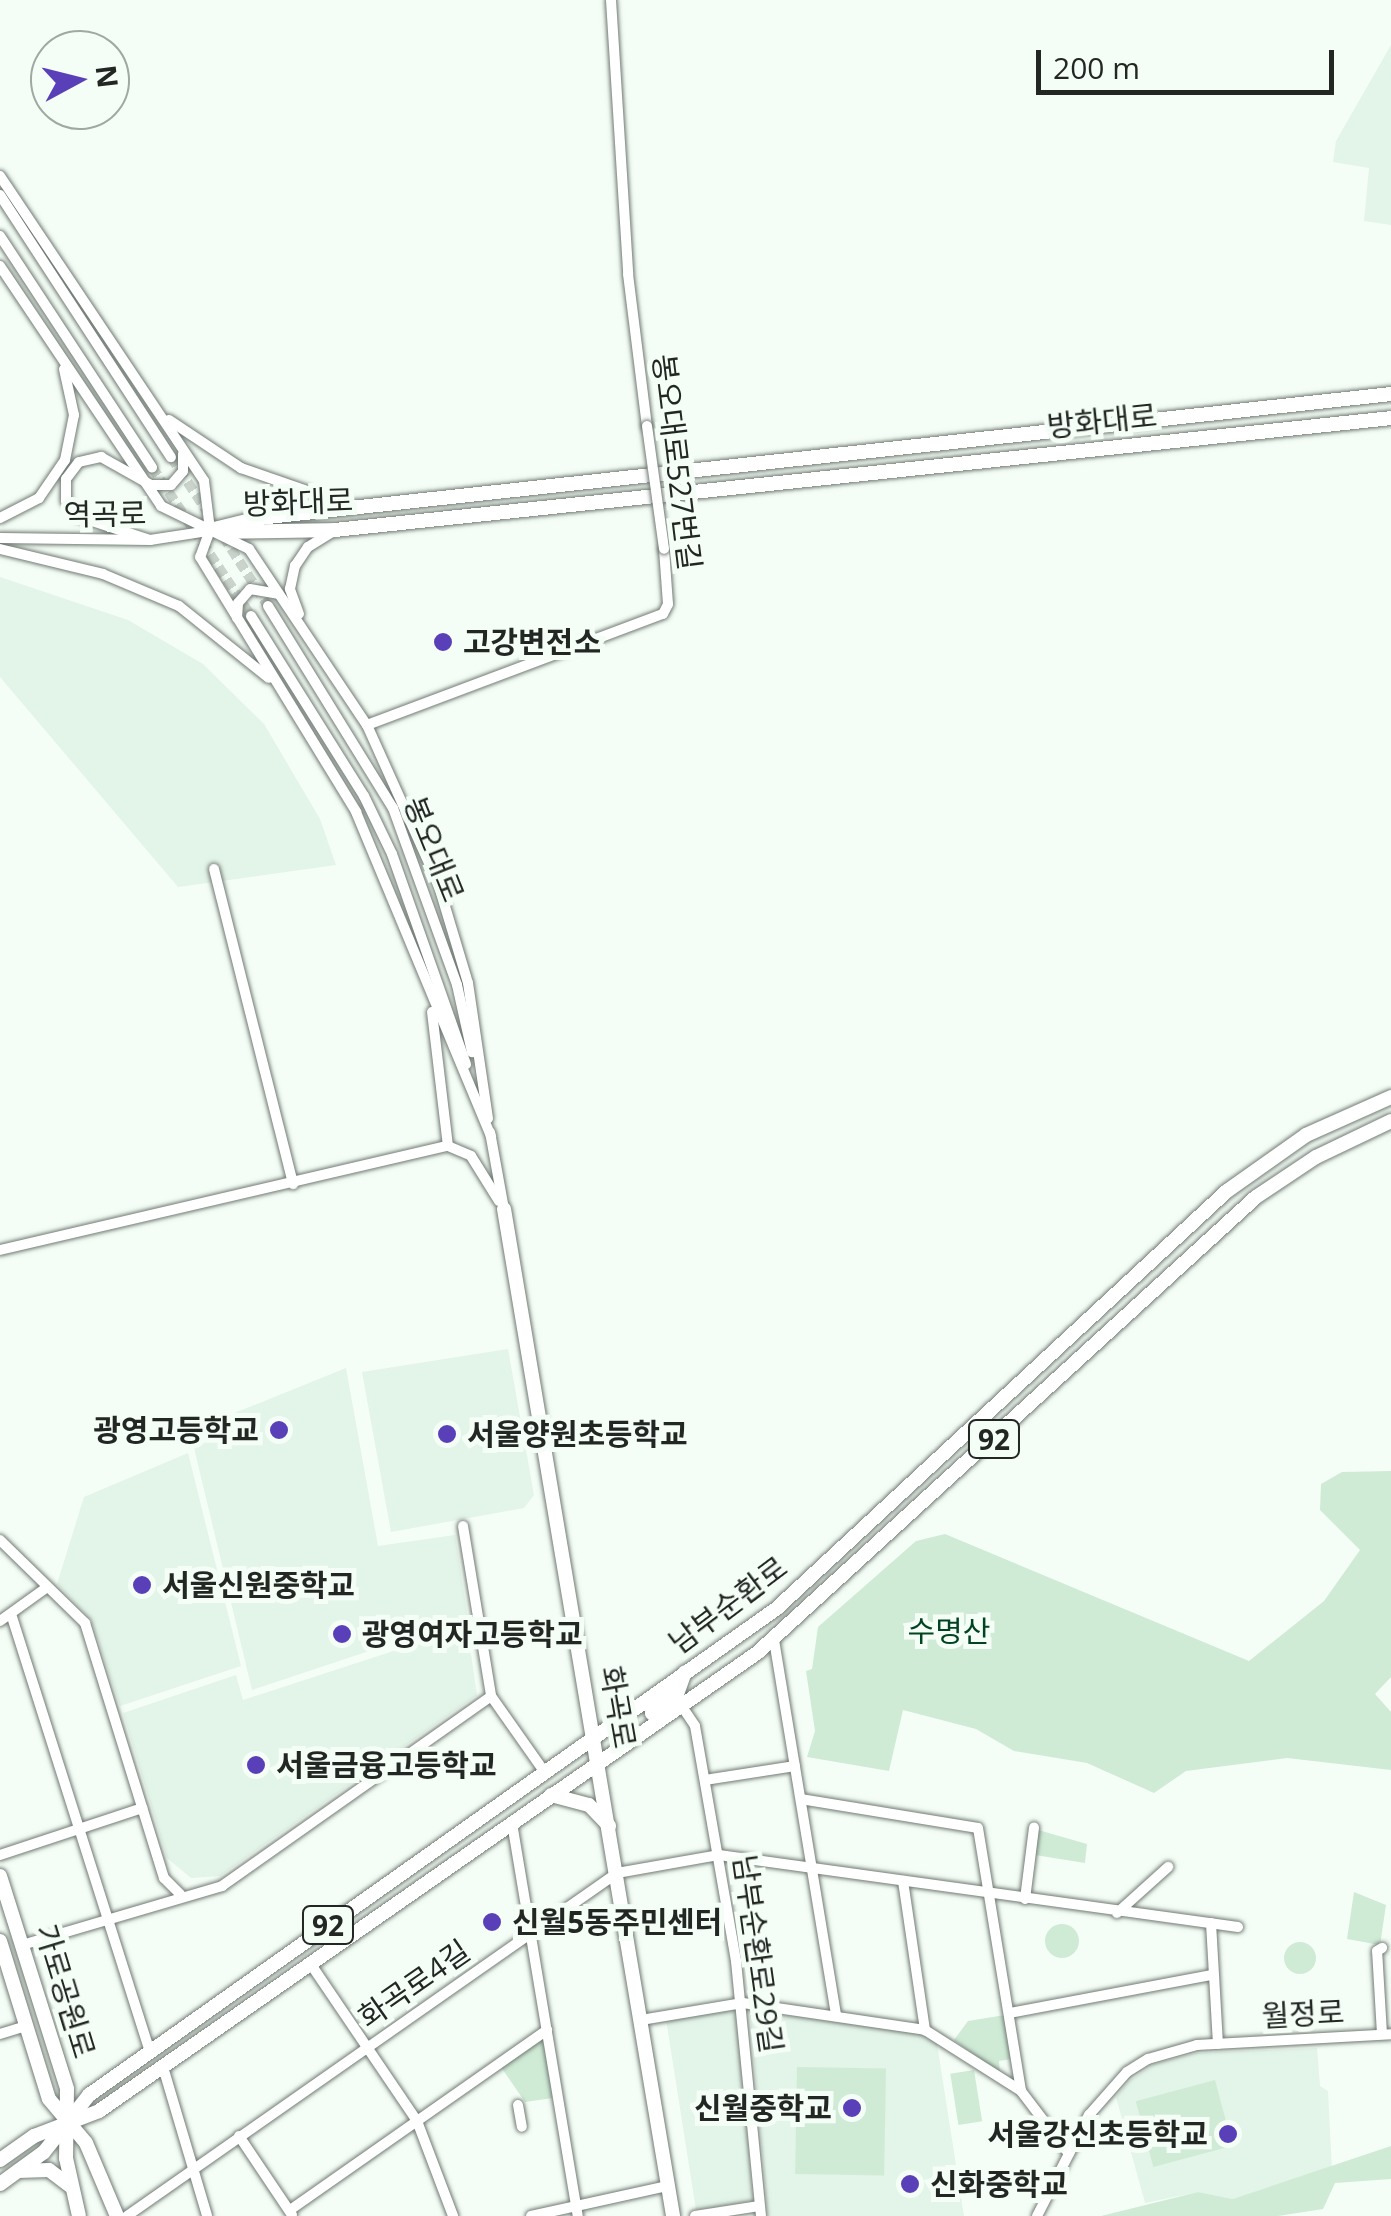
<!DOCTYPE html>
<html>
<head>
<meta charset="utf-8">
<style>
  body { margin:0 }
  #map { position:relative; width:1391px; height:2216px; overflow:hidden; background:#f4fef6; font-family:"Open Sans","Noto Sans KR",sans-serif }
  div>[style] { position:absolute }
  [style*='--x'] { left:calc(var(--x)*1px); top:calc(var(--y)*1px); width:calc(var(--w)*1px); rotate:calc(var(--a)*1deg) }
  .built>* { inset:0; background:#e3f4e8 }
  .green>* { inset:0; background:#cfebd6; transform-origin:0 0 }
  .round { border-radius:50% }
  .minor-tunnel>* { height:10px; margin-top:-5px; transform-origin:0; background:repeating-linear-gradient(90deg,#cad3cc 0 10px,transparent 0 15px) }
  .roads { filter:drop-shadow(0 0 2px #717a74) drop-shadow(0 0 2px #717a74) }
  .minor>* { height:10px; margin:-5px; padding:0 5px; transform-origin:5px; border-radius:5px; background:#fff }
  .major>* { height:14px; margin:-7px; padding:0 7px; transform-origin:7px; border-radius:7px; background:#fff }
  .bridges { filter:drop-shadow(0 0 2px #717a74) drop-shadow(0 0 2px #717a74) }
  .minor-bridge>* { height:10px; margin:-5px; padding:0 5px; transform-origin:5px; border-radius:5px; background:#fff }
  .dots>* { width:28px; height:28px; translate:-50% -50%; box-sizing:border-box; border:5px solid #f4fef6; border-radius:50% }
  span { translate:-50% -50%; white-space:nowrap; text-align:center; line-height:1.15; -webkit-text-stroke:10px #f4fef6; paint-order:stroke }
  .shield-label span { padding:2px 8px; background:#f4fef6; border:2px solid; border-radius:8px; -webkit-text-stroke-width:0 }
  .shield-label { font-size:28px; color:#232724; font-weight:700 }
  .street-label { font-size:30px; color:#232724 }
  .poi-label { font-size:30px; color:#232724; font-weight:700 }
  .left { translate:0 -50%; text-align:left }
  .right { translate:-100% -50%; text-align:right }
  .park-label { font-size:30px; color:#024321 }
  .north { position:absolute; left:30px; top:30px; width:100px; height:100px; box-sizing:border-box; background:#f4fef6; border:2px solid #a0a8a2; border-radius:50%; rotate:83deg; font-size:28px; font-weight:700; line-height:40px; text-align:center; color:#232724 }
  .north::after { content:''; display:block; margin:auto; width:35px; height:45px; background:#5a40b8; clip-path:polygon(50% 0,100% 100%,50% 72%,0 100%) }
  .scale { position:absolute; left:1036px; top:50px; width:298px; height:45px; box-sizing:border-box; border:5px solid #232724; border-top:0; padding-left:12px; font-size:30px; line-height:35px; white-space:nowrap; color:#232724; -webkit-text-stroke:8px #f4fef6; paint-order:stroke }
</style>
</head>
<body>
<div id="map">
  <div class="built">
    <i style="clip-path:polygon(1391px 45px,1391px 225px,1364px 221px,1369px 168px,1333px 162px,1336px 141px)"></i>
    <i style="clip-path:polygon(0 577px,128px 620px,203px 664px,264px 724px,320px 819px,336px 865px,178px 887px,0 677px)"></i>
    <i style="clip-path:polygon(508px 1349px,534px 1495px,524px 1508px,391px 1532px,362px 1372px)"></i>
    <i style="clip-path:polygon(346px 1368px,378px 1546px,455px 1535px,468px 1618px,252px 1690px,190px 1431px)"></i>
    <i style="clip-path:polygon(188px 1453px,241px 1666px,120px 1706px,91px 1619px,57px 1584px,84px 1497px)"></i>
    <i style="clip-path:polygon(467px 1627px,477px 1695px,220px 1876px,191px 1878px,167px 1858px,123px 1713px,236px 1675px,243px 1700px)"></i>
    <i style="clip-path:polygon(729px 2009px,737px 2016px,753px 2201px,696px 2210px,666px 2019px)"></i>
    <i style="clip-path:polygon(756px 2011px,922px 2034px,937px 2044px,964px 2216px,768px 2216px,750px 2015px)"></i>
    <i style="clip-path:polygon(1317px 2048px,1320px 2086px,1328px 2091px,1332px 2171px,1233px 2199px,1198px 2192px,1145px 2203px,1116px 2097px,1128px 2082px,1154px 2064px,1196px 2053px)"></i>
  </div>
  <div class="green">
    <i style="clip-path:polygon(1391px 1471px,1391px 1677px,1375px 1694px,1391px 1712px,1391px 1770px,1287px 1758px,1186px 1771px,1154px 1793px,1087px 1763px,1014px 1751px,976px 1729px,903px 1710px,889px 1771px,807px 1757px,815px 1731px,806px 1671px,812px 1669px,818px 1627px,916px 1541px,945px 1534px,1249px 1661px,1324px 1601px,1360px 1550px,1320px 1510px,1321px 1484px,1342px 1472px)"></i>
    <i style="clip-path:polygon(1038px 1830px,1087px 1844px,1085px 1863px,1035px 1855px)"></i>
    <i style="clip-path:polygon(1354px 1892px,1386px 1905px,1380px 1945px,1347px 1939px)"></i>
    <i class="round" style="left:1045px;top:1924px;width:34px;height:34px"></i>
    <i class="round" style="left:1284px;top:1942px;width:32px;height:32px"></i>
    <i style="clip-path:polygon(1005px 2015px,1012px 2059px,999px 2061px,1000px 2073px,954px 2040px,968px 2021px)"></i>
    <i style="clip-path:polygon(544px 2037px,553px 2098px,525px 2102px,501px 2067px)"></i>
    <i style="left:797px;top:2067px;width:89px;height:107px;rotate:1deg"></i>
    <i style="left:974px;top:2070px;width:52px;height:24px;rotate:81deg"></i>
    <i style="left:1215px;top:2080px;width:68px;height:82px;rotate:75deg"></i>
    <i style="clip-path:polygon(1391px 2146px,1391px 2179px,1335px 2183px,1323px 2209px,1278px 2216px,1101px 2216px,1198px 2192px,1233px 2199px)"></i>
  </div>
  <div class="minor-tunnel">
    <i style="--x:171;--y:457;--w:67;--a:56.5"></i>
    <i style="--x:152;--y:467;--w:179;--a:56.4"></i>
    <i style="--x:223;--y:536;--w:83;--a:57.3"></i>
  </div>
  <div class="roads">
    <div class="minor">
      <i style="--x:611;--y:0;--w:275;--a:86.4"></i>
      <i style="--x:628;--y:274;--w:153;--a:82.9"></i>
      <i style="--x:0;--y:176;--w:367;--a:56.2"></i>
      <i style="--x:204;--y:481;--w:49;--a:83"></i>
      <i style="--x:210;--y:530;--w:29;--a:110"></i>
      <i style="--x:200;--y:557;--w:299;--a:58.5"></i>
      <i style="--x:356;--y:812;--w:351;--a:67.4"></i>
      <i style="--x:0;--y:195;--w:313;--a:56.9"></i>
      <i style="--x:0;--y:236;--w:277;--a:56.7"></i>
      <i style="--x:0;--y:266;--w:289;--a:56.1"></i>
      <i style="--x:161;--y:506;--w:98;--a:26"></i>
      <i style="--x:249;--y:549;--w:212;--a:56.2"></i>
      <i style="--x:367;--y:725;--w:173;--a:65.8"></i>
      <i style="--x:438;--y:883;--w:104;--a:73.3"></i>
      <i style="--x:468;--y:983;--w:137;--a:81.6"></i>
      <i style="--x:169;--y:420;--w:87;--a:33.7"></i>
      <i style="--x:241;--y:468;--w:115;--a:19.2"></i>
      <i style="--x:0;--y:518;--w:44;--a:-27.1"></i>
      <i style="--x:39;--y:498;--w:46;--a:-55.6"></i>
      <i style="--x:65;--y:460;--w:46;--a:-78.7"></i>
      <i style="--x:74;--y:415;--w:47;--a:-102.3"></i>
      <i style="--x:0;--y:538;--w:150;--a:0.8"></i>
      <i style="--x:150;--y:540;--w:60;--a:-8.7"></i>
      <i style="--x:150;--y:540;--w:77;--a:-161.8"></i>
      <i style="--x:77;--y:516;--w:19;--a:-126"></i>
      <i style="--x:66;--y:501;--w:22;--a:-90"></i>
      <i style="--x:66;--y:479;--w:21;--a:-53"></i>
      <i style="--x:79;--y:462;--w:23;--a:-13"></i>
      <i style="--x:101;--y:457;--w:57;--a:29.2"></i>
      <i style="--x:151;--y:485;--w:20;--a:0"></i>
      <i style="--x:171;--y:485;--w:18;--a:-49"></i>
      <i style="--x:183;--y:471;--w:17;--a:-90"></i>
      <i style="--x:0;--y:549;--w:106;--a:13.6"></i>
      <i style="--x:103;--y:574;--w:82;--a:22.8"></i>
      <i style="--x:179;--y:606;--w:115;--a:38.7"></i>
      <i style="--x:268;--y:606;--w:238;--a:58.3"></i>
      <i style="--x:393;--y:808;--w:188;--a:70.1"></i>
      <i style="--x:457;--y:985;--w:69;--a:77.4"></i>
      <i style="--x:299;--y:614;--w:27;--a:-110"></i>
      <i style="--x:290;--y:589;--w:24;--a:-78"></i>
      <i style="--x:295;--y:566;--w:23;--a:-56"></i>
      <i style="--x:308;--y:547;--w:28;--a:-32"></i>
      <i style="--x:251;--y:616;--w:213;--a:57.9"></i>
      <i style="--x:364;--y:796;--w:64;--a:64.2"></i>
      <i style="--x:392;--y:854;--w:223;--a:70.6"></i>
      <i style="--x:237;--y:618;--w:15;--a:-86"></i>
      <i style="--x:238;--y:603;--w:18;--a:-49"></i>
      <i style="--x:250;--y:589;--w:27;--a:10"></i>
      <i style="--x:367;--y:725;--w:316;--a:-20.6"></i>
      <i style="--x:663;--y:614;--w:11;--a:-63"></i>
      <i style="--x:668;--y:604;--w:55;--a:-94.2"></i>
      <i style="--x:214;--y:869;--w:325;--a:75.9"></i>
      <i style="--x:432;--y:1012;--w:135;--a:83.2"></i>
      <i style="--x:490;--y:1132;--w:78;--a:79.7"></i>
      <i style="--x:0;--y:1250;--w:460;--a:-13.1"></i>
      <i style="--x:448;--y:1146;--w:25;--a:23"></i>
      <i style="--x:471;--y:1156;--w:53;--a:58.1"></i>
      <i style="--x:463;--y:1526;--w:172;--a:80.6"></i>
      <i style="--x:491;--y:1696;--w:92;--a:54.8"></i>
      <i style="--x:0;--y:1540;--w:119;--a:44.3"></i>
      <i style="--x:85;--y:1623;--w:267;--a:72.8"></i>
      <i style="--x:164;--y:1878;--w:23;--a:45"></i>
      <i style="--x:12;--y:1617;--w:457;--a:72.4"></i>
      <i style="--x:0;--y:1621;--w:57;--a:-35.7"></i>
      <i style="--x:774;--y:1640;--w:381;--a:80.6"></i>
      <i style="--x:681;--y:1705;--w:25;--a:56"></i>
      <i style="--x:695;--y:1726;--w:239;--a:80.1"></i>
      <i style="--x:736;--y:1961;--w:256;--a:84.4"></i>
      <i style="--x:705;--y:1780;--w:91;--a:-8.8"></i>
      <i style="--x:801;--y:1799;--w:179;--a:9.3"></i>
      <i style="--x:978;--y:1828;--w:266;--a:80.7"></i>
      <i style="--x:512;--y:1823;--w:399;--a:80.5"></i>
      <i style="--x:0;--y:1855;--w:150;--a:-18.3"></i>
      <i style="--x:903;--y:1881;--w:151;--a:81.6"></i>
      <i style="--x:1025;--y:1899;--w:72;--a:-82.8"></i>
      <i style="--x:1117;--y:1913;--w:69;--a:-42"></i>
      <i style="--x:1211;--y:1923;--w:121;--a:86.7"></i>
      <i style="--x:22;--y:1945;--w:209;--a:-16.4"></i>
      <i style="--x:222;--y:1886;--w:329;--a:-35.2"></i>
      <i style="--x:310;--y:1963;--w:191;--a:55.9"></i>
      <i style="--x:417;--y:2121;--w:102;--a:69.2"></i>
      <i style="--x:1010;--y:2013;--w:206;--a:-10.7"></i>
      <i style="--x:641;--y:2020;--w:103;--a:-9.5"></i>
      <i style="--x:743;--y:2003;--w:184;--a:8.4"></i>
      <i style="--x:925;--y:2030;--w:114;--a:32.4"></i>
      <i style="--x:1021;--y:2091;--w:79;--a:52.7"></i>
      <i style="--x:0;--y:2034;--w:28;--a:-17"></i>
      <i style="--x:1382;--y:2034;--w:83;--a:-93.4"></i>
      <i style="--x:1377;--y:1951;--w:6;--a:-31"></i>
      <i style="--x:163;--y:2067;--w:155;--a:73.5"></i>
      <i style="--x:518;--y:2105;--w:22;--a:80"></i>
      <i style="--x:239;--y:2136;--w:95;--a:56.1"></i>
      <i style="--x:290;--y:2210;--w:314;--a:-35"></i>
      <i style="--x:127;--y:2216;--w:598;--a:-34.99"></i>
      <i style="--x:617;--y:1873;--w:104;--a:-10"></i>
      <i style="--x:719;--y:1855;--w:524;--a:7.9"></i>
      <i style="--x:531;--y:2216;--w:140;--a:-12.4"></i>
      <i style="--x:695;--y:2216;--w:65;--a:-8.9"></i>
      <i style="--x:1037;--y:2216;--w:114;--a:-62.8"></i>
      <i style="--x:1089;--y:2115;--w:57;--a:-48.5"></i>
      <i style="--x:1127;--y:2072;--w:25;--a:-32"></i>
      <i style="--x:1148;--y:2059;--w:51;--a:-15.9"></i>
      <i style="--x:1197;--y:2045;--w:194;--a:-3.2"></i>
    </div>
    <div class="major">
      <i style="--x:210;--y:530;--w:50;--a:-13.8"></i>
      <i style="--x:259;--y:518;--w:1139;--a:-6.25"></i>
      <i style="--x:221;--y:532;--w:114;--a:-1"></i>
      <i style="--x:335;--y:530;--w:1062;--a:-6.05"></i>
      <i style="--x:504;--y:1209;--w:1021;--a:80.47"></i>
      <i style="--x:659;--y:1720;--w:10;--a:-135"></i>
      <i style="--x:652;--y:1713;--w:31;--a:-37"></i>
      <i style="--x:677;--y:1694;--w:23;--a:-70"></i>
      <i style="--x:551;--y:1795;--w:39;--a:15"></i>
      <i style="--x:589;--y:1805;--w:29;--a:46"></i>
      <i style="--x:0;--y:1876;--w:223;--a:72.5"></i>
      <i style="--x:67;--y:2089;--w:69;--a:90.8"></i>
      <i style="--x:66;--y:2158;--w:59;--a:77.4"></i>
      <i style="--x:0;--y:1941;--w:165;--a:72.8"></i>
      <i style="--x:49;--y:2099;--w:57;--a:49.9"></i>
      <i style="--x:86;--y:2143;--w:79;--a:67"></i>
      <i style="--x:0;--y:2160;--w:42;--a:-35.2"></i>
      <i style="--x:34;--y:2136;--w:70;--a:-21"></i>
      <i style="--x:99;--y:2111;--w:802;--a:-34.84"></i>
      <i style="--x:757;--y:1653;--w:676;--a:-42.42"></i>
      <i style="--x:1256;--y:1197;--w:72;--a:-33.7"></i>
      <i style="--x:1316;--y:1157;--w:83;--a:-25.6"></i>
      <i style="--x:18;--y:2171;--w:31;--a:-2"></i>
      <i style="--x:49;--y:2170;--w:26;--a:37"></i>
      <i style="--x:0;--y:2184;--w:54;--a:-36"></i>
      <i style="--x:44;--y:2152;--w:73;--a:-51.7"></i>
      <i style="--x:89;--y:2095;--w:842;--a:-35.28"></i>
      <i style="--x:776;--y:1609;--w:615;--a:-42.83"></i>
      <i style="--x:1227;--y:1191;--w:97;--a:-35.3"></i>
      <i style="--x:1306;--y:1135;--w:93;--a:-24.1"></i>
    </div>
  </div>
  <div class="bridges">
    <div class="minor-bridge">
      <i style="--x:647;--y:426;--w:124;--a:82.1"></i>
    </div>
  </div>
  <div class="dots">
    <i style="left:443px;top:642px;background:#5a40b8"></i>
    <i style="left:279px;top:1430px;background:#5a40b8"></i>
    <i style="left:447px;top:1434px;background:#5a40b8"></i>
    <i style="left:142px;top:1585px;background:#5a40b8"></i>
    <i style="left:342px;top:1634px;background:#5a40b8"></i>
    <i style="left:256px;top:1765px;background:#5a40b8"></i>
    <i style="left:492px;top:1922px;background:#5a40b8"></i>
    <i style="left:852px;top:2108px;background:#5a40b8"></i>
    <i style="left:1228px;top:2134px;background:#5a40b8"></i>
    <i style="left:910px;top:2184px;background:#5a40b8"></i>
  </div>
  <div class="shield-label">
    <span style="left:994px;top:1439px">92</span>
    <span style="left:328px;top:1925px">92</span>
  </div>
  <div class="street-label">
    <span style="left:1102px;top:421px;rotate:-6deg">방화대로</span>
    <span style="left:677px;top:462px;rotate:83deg">봉오대로527번길</span>
    <span style="left:298px;top:502px;rotate:-2deg">방화대로</span>
    <span style="left:105px;top:514px;rotate:-1deg">역곡로</span>
    <span style="left:434px;top:849px;rotate:68deg">봉오대로</span>
    <span style="left:728px;top:1605px;rotate:-37deg">남부순환로</span>
    <span style="left:618px;top:1707px;rotate:80deg">화곡로</span>
    <span style="left:758px;top:1954px;rotate:82deg">남부순환로29길</span>
    <span style="left:414px;top:1984px;rotate:-35deg">화곡로4길</span>
    <span style="left:65px;top:1991px;rotate:73deg">가로공원로</span>
    <span style="left:1303px;top:2014px;rotate:-3deg">월정로</span>
  </div>
  <div class="poi-label">
    <span class="left" style="left:463px;top:642px">고강변전소</span>
    <span class="right" style="left:259px;top:1430px">광영고등학교</span>
    <span class="left" style="left:467px;top:1434px">서울양원초등학교</span>
    <span class="left" style="left:162px;top:1585px">서울신원중학교</span>
    <span class="left" style="left:362px;top:1634px">광영여자고등학교</span>
    <span class="left" style="left:276px;top:1765px">서울금융고등학교</span>
    <span class="left" style="left:512px;top:1922px">신월5동주민센터</span>
    <span class="right" style="left:832px;top:2108px">신월중학교</span>
    <span class="right" style="left:1208px;top:2134px">서울강신초등학교</span>
    <span class="left" style="left:930px;top:2184px">신화중학교</span>
  </div>
  <div class="park-label">
    <span style="left:949px;top:1631px">수명산</span>
  </div>
  <div class="north">N</div>
  <div class="scale">200 m</div>
</div>
</body>
</html>
